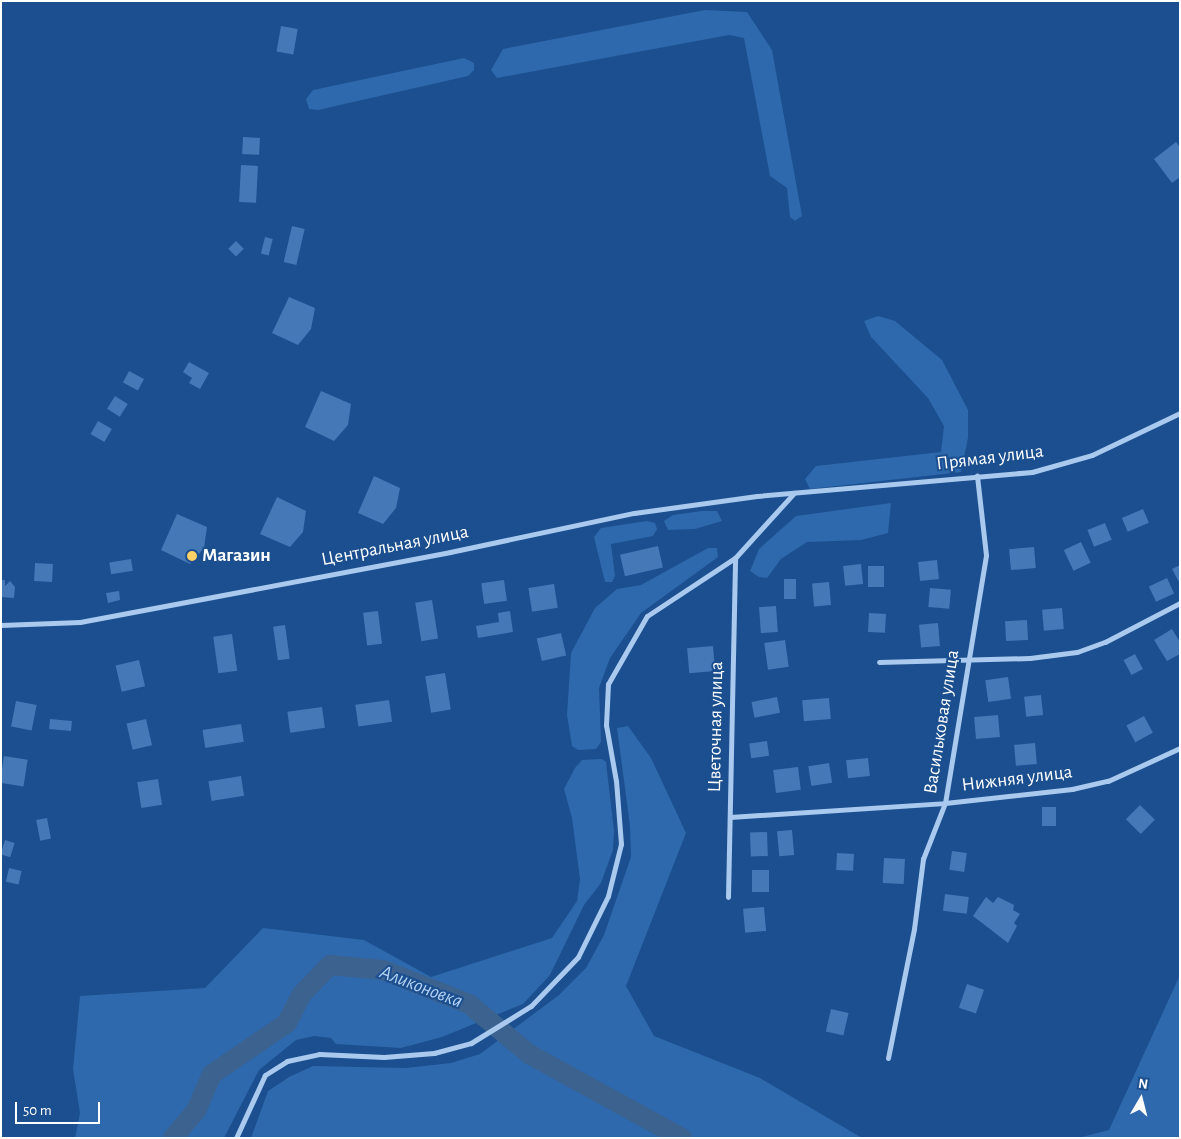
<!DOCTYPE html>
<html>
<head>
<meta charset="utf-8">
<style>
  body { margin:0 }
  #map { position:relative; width:1181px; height:1139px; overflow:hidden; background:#1b4f8f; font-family:"Alegreya Sans",sans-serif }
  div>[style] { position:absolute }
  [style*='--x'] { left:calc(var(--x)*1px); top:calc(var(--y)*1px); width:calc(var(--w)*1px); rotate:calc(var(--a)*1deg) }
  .green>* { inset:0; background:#2e69ad }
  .river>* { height:20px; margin:-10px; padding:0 10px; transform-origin:10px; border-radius:10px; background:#3c6290 }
  .building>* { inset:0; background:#4478b7; transform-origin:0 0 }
  .street>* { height:5px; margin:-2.5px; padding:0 2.5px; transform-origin:2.5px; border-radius:2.5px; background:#a9c9ee }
  .dots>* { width:14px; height:14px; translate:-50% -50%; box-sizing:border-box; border:2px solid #1b4f8f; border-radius:50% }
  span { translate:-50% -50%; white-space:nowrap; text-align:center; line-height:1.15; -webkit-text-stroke:4px #1b4f8f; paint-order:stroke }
  .street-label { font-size:19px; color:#fff }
  .poi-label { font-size:19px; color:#fff; font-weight:700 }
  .left { translate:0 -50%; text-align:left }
  .water-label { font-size:20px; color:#b5d3f5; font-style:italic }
  .frame { position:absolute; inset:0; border:2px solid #fff; pointer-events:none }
  .north { position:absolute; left:1116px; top:1074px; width:50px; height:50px; -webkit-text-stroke:4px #1b4f8f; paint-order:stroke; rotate:8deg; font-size:14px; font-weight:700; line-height:20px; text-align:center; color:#fff }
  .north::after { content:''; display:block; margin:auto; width:18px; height:22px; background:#fff; clip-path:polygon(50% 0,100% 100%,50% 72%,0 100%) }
  .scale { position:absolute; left:15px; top:1102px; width:85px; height:22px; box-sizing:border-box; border:2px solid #fff; border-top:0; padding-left:6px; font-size:15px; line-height:18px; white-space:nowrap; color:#fff; -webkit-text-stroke:4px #1b4f8f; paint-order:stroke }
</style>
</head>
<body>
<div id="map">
  <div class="green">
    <i style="clip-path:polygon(705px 10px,747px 12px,772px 50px,802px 216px,795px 221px,790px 217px,787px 188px,770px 176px,744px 38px,729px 35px,497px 78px,491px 70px,503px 49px)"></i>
    <i style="clip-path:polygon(464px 58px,474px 63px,474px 70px,468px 76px,318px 110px,309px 109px,306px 99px,313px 90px)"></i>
    <i style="clip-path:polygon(878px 316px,895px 321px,942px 360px,968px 410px,968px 438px,961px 472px,810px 489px,805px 479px,816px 466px,941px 452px,944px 426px,928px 398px,871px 337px,864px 321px)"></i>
    <i style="clip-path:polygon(891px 503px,888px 533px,861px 540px,807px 542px,781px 559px,767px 578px,759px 577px,750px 571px,759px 549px,796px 516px)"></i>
    <i style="clip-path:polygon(702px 511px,717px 511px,722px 521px,695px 529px,668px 530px,664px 521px,673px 515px)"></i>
    <i style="clip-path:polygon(647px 521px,655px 523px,657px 529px,653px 536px,611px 544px,615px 576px,612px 582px,605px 582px,594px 537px,601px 528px)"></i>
    <i style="clip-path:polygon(708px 548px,717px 548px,718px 557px,641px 613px,610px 658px,599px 688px,601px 742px,596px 749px,578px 750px,572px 746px,567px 715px,571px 653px,595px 608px,617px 589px,641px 585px)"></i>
    <i style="clip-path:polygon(628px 726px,651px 758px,686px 833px,626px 986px,654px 1036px,760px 1078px,862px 1138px,251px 1138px,268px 1091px,289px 1077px,313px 1066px,406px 1068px,451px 1063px,480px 1054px,559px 995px,586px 968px,604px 935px,631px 857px,630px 826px,617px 728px)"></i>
    <i style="clip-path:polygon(602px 759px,606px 762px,614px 831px,613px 850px,601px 883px,584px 905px,550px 975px,523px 1004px,442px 1037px,401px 1048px,336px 1044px,331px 1038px,314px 1036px,296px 1040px,259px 1070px,224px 1138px,75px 1138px,80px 1113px,73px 1069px,80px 996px,205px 988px,263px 928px,364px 940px,431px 977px,552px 938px,577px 901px,580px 879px,572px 818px,564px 789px,575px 768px,582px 760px)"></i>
    <i style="clip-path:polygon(1180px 975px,1180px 1138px,1078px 1138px,1109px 1130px)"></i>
  </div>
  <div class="river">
    <i style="--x:173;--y:1138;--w:35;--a:-50"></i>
    <i style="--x:196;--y:1111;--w:40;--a:-66.6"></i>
    <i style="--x:212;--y:1074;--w:91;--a:-34.2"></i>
    <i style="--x:287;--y:1023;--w:31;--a:-63"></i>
    <i style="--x:301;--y:995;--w:42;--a:-46"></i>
    <i style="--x:330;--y:965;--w:53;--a:5.4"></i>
    <i style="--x:383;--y:970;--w:92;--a:21.6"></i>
    <i style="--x:469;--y:1004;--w:78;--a:39.8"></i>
    <i style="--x:529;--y:1054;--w:175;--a:28.8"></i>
  </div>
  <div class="building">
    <i style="left:281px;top:26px;width:17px;height:26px;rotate:10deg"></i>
    <i style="left:243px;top:137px;width:17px;height:17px;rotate:3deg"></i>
    <i style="clip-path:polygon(1176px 142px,1180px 147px,1180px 177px,1172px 183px,1154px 159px)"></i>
    <i style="left:241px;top:165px;width:17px;height:37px;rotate:3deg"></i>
    <i style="left:292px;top:226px;width:13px;height:37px;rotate:13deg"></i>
    <i style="left:265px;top:237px;width:8px;height:17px;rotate:14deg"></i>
    <i style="left:236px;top:241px;width:11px;height:11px;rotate:45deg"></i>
    <i style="clip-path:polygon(289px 297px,315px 308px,311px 329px,298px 345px,272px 333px)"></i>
    <i style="clip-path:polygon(189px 362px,209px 373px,200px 389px,189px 383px,192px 378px,183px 372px)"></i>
    <i style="left:129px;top:371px;width:17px;height:13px;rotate:28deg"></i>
    <i style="clip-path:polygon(321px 391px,351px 404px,348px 425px,334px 441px,305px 427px)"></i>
    <i style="left:115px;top:396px;width:15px;height:15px;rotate:32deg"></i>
    <i style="left:98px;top:421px;width:16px;height:15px;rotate:30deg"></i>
    <i style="clip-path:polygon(374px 476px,400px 488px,396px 508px,383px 524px,358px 513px)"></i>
    <i style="clip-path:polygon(277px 497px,306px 511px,303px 532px,290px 547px,260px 534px)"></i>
    <i style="left:1143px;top:509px;width:15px;height:23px;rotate:67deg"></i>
    <i style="clip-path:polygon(177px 514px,207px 527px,204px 548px,190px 564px,161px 550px)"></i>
    <i style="left:1105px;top:523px;width:18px;height:19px;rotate:68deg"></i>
    <i style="left:1081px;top:542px;width:23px;height:19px;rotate:65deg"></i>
    <i style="left:658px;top:546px;width:22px;height:39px;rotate:77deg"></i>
    <i style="left:1034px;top:547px;width:21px;height:25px;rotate:85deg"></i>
    <i style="left:131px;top:559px;width:12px;height:22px;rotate:81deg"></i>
    <i style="left:937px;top:560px;width:19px;height:19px;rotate:84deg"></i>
    <i style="left:35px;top:563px;width:18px;height:18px;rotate:3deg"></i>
    <i style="left:861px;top:564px;width:20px;height:18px;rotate:84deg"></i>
    <i style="clip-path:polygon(1180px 565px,1180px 584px,1172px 569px)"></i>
    <i style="left:868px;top:566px;width:16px;height:21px"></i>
    <i style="left:1167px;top:578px;width:17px;height:20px;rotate:65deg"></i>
    <i style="left:784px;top:579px;width:12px;height:20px"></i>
    <i style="clip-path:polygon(1px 580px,5px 580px,5px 586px,10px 581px,15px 587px,14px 598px,1px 597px)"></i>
    <i style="left:504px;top:580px;width:21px;height:23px;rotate:82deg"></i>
    <i style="left:829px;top:582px;width:23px;height:17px;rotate:85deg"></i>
    <i style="left:554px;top:584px;width:24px;height:26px;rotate:81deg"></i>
    <i style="left:930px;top:588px;width:21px;height:19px;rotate:5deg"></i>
    <i style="clip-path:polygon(119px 591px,120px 600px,108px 603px,106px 593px)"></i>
    <i style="left:432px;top:600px;width:39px;height:17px;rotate:81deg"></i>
    <i style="left:776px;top:606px;width:26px;height:17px;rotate:86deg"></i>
    <i style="left:1062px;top:608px;width:21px;height:20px;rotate:85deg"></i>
    <i style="left:378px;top:611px;width:33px;height:15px;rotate:83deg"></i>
    <i style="clip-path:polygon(510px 611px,513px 632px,478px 638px,476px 626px,499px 622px,498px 613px)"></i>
    <i style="left:869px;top:613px;width:17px;height:19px;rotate:3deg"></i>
    <i style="left:1027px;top:620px;width:20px;height:22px;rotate:87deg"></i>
    <i style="left:938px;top:623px;width:23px;height:19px;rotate:85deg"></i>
    <i style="left:285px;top:625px;width:34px;height:12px;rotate:82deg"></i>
    <i style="clip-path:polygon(1172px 629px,1180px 642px,1180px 654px,1167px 661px,1154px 640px)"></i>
    <i style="left:561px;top:633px;width:23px;height:25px;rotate:77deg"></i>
    <i style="left:232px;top:634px;width:37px;height:19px;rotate:82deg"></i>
    <i style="left:785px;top:640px;width:27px;height:21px;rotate:82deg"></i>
    <i style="left:713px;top:646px;width:25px;height:26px;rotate:85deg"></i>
    <i style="left:1135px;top:654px;width:17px;height:13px;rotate:62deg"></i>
    <i style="left:139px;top:660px;width:27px;height:24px;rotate:77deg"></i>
    <i style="left:445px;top:673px;width:37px;height:20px;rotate:81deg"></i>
    <i style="left:1008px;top:677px;width:22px;height:23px;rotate:82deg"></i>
    <i style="left:1041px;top:695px;width:20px;height:17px;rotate:84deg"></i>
    <i style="left:777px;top:697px;width:16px;height:26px;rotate:79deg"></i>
    <i style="left:829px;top:698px;width:21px;height:27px;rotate:85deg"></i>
    <i style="left:389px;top:700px;width:22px;height:34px;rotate:82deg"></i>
    <i style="left:16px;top:701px;width:21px;height:26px;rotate:11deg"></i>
    <i style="left:322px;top:707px;width:21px;height:35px;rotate:82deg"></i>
    <i style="left:998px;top:715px;width:22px;height:24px;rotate:85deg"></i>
    <i style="left:1144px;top:716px;width:19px;height:20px;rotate:62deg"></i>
    <i style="left:50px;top:719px;width:22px;height:10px;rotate:5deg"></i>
    <i style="left:146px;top:719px;width:27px;height:20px;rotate:77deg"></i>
    <i style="left:241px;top:724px;width:18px;height:39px;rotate:81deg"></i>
    <i style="left:767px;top:741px;width:15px;height:18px;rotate:82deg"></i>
    <i style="left:1035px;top:743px;width:21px;height:21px;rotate:85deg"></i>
    <i style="left:4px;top:756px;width:24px;height:27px;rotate:9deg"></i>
    <i style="left:868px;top:758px;width:18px;height:22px;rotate:84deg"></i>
    <i style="left:829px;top:763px;width:20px;height:21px;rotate:81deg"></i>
    <i style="left:798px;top:767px;width:23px;height:25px;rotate:83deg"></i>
    <i style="left:241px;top:776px;width:20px;height:33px;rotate:81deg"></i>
    <i style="left:158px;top:779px;width:26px;height:21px;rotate:81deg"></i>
    <i style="left:1140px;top:805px;width:21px;height:20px;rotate:45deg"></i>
    <i style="left:1042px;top:807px;width:14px;height:19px"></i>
    <i style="left:47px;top:818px;width:21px;height:11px;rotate:79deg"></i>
    <i style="left:792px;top:830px;width:25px;height:15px;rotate:85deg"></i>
    <i style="left:767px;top:832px;width:24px;height:17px;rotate:88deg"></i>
    <i style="left:5px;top:840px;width:10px;height:15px;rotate:17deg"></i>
    <i style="left:952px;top:851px;width:15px;height:19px;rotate:8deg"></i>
    <i style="left:837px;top:853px;width:17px;height:17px;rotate:3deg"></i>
    <i style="left:884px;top:858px;width:21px;height:25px;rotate:3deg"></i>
    <i style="left:9px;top:868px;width:13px;height:14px;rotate:13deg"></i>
    <i style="left:752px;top:870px;width:17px;height:22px"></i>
    <i style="left:945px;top:894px;width:24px;height:17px;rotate:7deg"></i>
    <i style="clip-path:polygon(986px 897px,993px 903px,998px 897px,1014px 905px,1013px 910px,1020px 914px,1014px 923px,1017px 926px,1008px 943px,973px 916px)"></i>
    <i style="left:764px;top:907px;width:24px;height:21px;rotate:85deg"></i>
    <i style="left:967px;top:984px;width:18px;height:25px;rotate:19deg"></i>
    <i style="left:831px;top:1009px;width:18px;height:23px;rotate:13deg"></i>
  </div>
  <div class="street">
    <i style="--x:1;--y:625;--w:79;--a:-2.2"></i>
    <i style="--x:80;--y:622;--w:377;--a:-10.7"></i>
    <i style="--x:450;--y:552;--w:188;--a:-12"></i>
    <i style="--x:634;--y:513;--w:124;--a:-7.9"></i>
    <i style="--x:757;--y:496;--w:276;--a:-5"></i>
    <i style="--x:1032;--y:472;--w:62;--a:-15.8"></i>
    <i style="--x:1092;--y:455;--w:98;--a:-25.5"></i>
    <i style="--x:879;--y:662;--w:151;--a:-1.5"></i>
    <i style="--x:1030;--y:658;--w:47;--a:-7.3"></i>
    <i style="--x:1077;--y:652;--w:30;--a:-20"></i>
    <i style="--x:1105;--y:642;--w:85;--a:-27.5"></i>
    <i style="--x:730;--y:817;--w:215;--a:-3.7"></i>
    <i style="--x:945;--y:803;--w:128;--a:-6.3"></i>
    <i style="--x:1072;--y:789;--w:37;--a:-13"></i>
    <i style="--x:1108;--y:781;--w:79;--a:-24.6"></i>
    <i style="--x:728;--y:897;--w:339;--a:-88.8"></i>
    <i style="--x:888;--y:1058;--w:132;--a:-78.6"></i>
    <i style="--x:914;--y:929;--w:71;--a:-82.7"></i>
    <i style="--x:923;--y:859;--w:60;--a:-68.6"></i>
    <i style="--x:945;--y:803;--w:251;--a:-80.6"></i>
    <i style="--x:986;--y:555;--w:80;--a:-96.5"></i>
    <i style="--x:236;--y:1138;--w:69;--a:-65.3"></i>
    <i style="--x:265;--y:1075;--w:26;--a:-32"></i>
    <i style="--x:287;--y:1061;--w:33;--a:-12"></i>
    <i style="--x:319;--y:1054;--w:65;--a:2.6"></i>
    <i style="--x:384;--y:1057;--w:50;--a:-4.6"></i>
    <i style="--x:434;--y:1053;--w:38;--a:-15"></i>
    <i style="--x:471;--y:1043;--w:70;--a:-31.7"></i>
    <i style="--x:531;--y:1006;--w:68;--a:-46.2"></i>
    <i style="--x:578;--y:957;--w:68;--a:-63.8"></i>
    <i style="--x:608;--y:896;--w:54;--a:-76"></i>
    <i style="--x:621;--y:844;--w:63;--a:-94.5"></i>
    <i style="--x:616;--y:781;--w:57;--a:-100.1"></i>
    <i style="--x:606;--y:725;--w:41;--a:-87.2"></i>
    <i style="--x:608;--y:684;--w:78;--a:-60.2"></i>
    <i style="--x:647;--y:616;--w:105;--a:-33.4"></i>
    <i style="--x:735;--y:558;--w:88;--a:-47.8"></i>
  </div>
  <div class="dots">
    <i style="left:192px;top:556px;background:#ffd166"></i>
  </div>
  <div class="street-label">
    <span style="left:990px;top:458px;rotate:-7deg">Прямая улица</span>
    <span style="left:395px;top:546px;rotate:-11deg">Центральная улица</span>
    <span style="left:942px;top:722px;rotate:-81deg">Васильковая улица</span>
    <span style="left:716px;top:727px;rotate:-89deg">Цветочная улица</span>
    <span style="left:1017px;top:779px;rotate:-7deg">Нижняя улица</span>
  </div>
  <div class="poi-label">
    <span class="left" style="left:202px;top:556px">Магазин</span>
  </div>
  <div class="water-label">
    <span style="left:421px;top:987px;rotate:21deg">Аликоновка</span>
  </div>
  <div class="frame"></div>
  <div class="north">N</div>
  <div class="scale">50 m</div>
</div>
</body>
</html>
